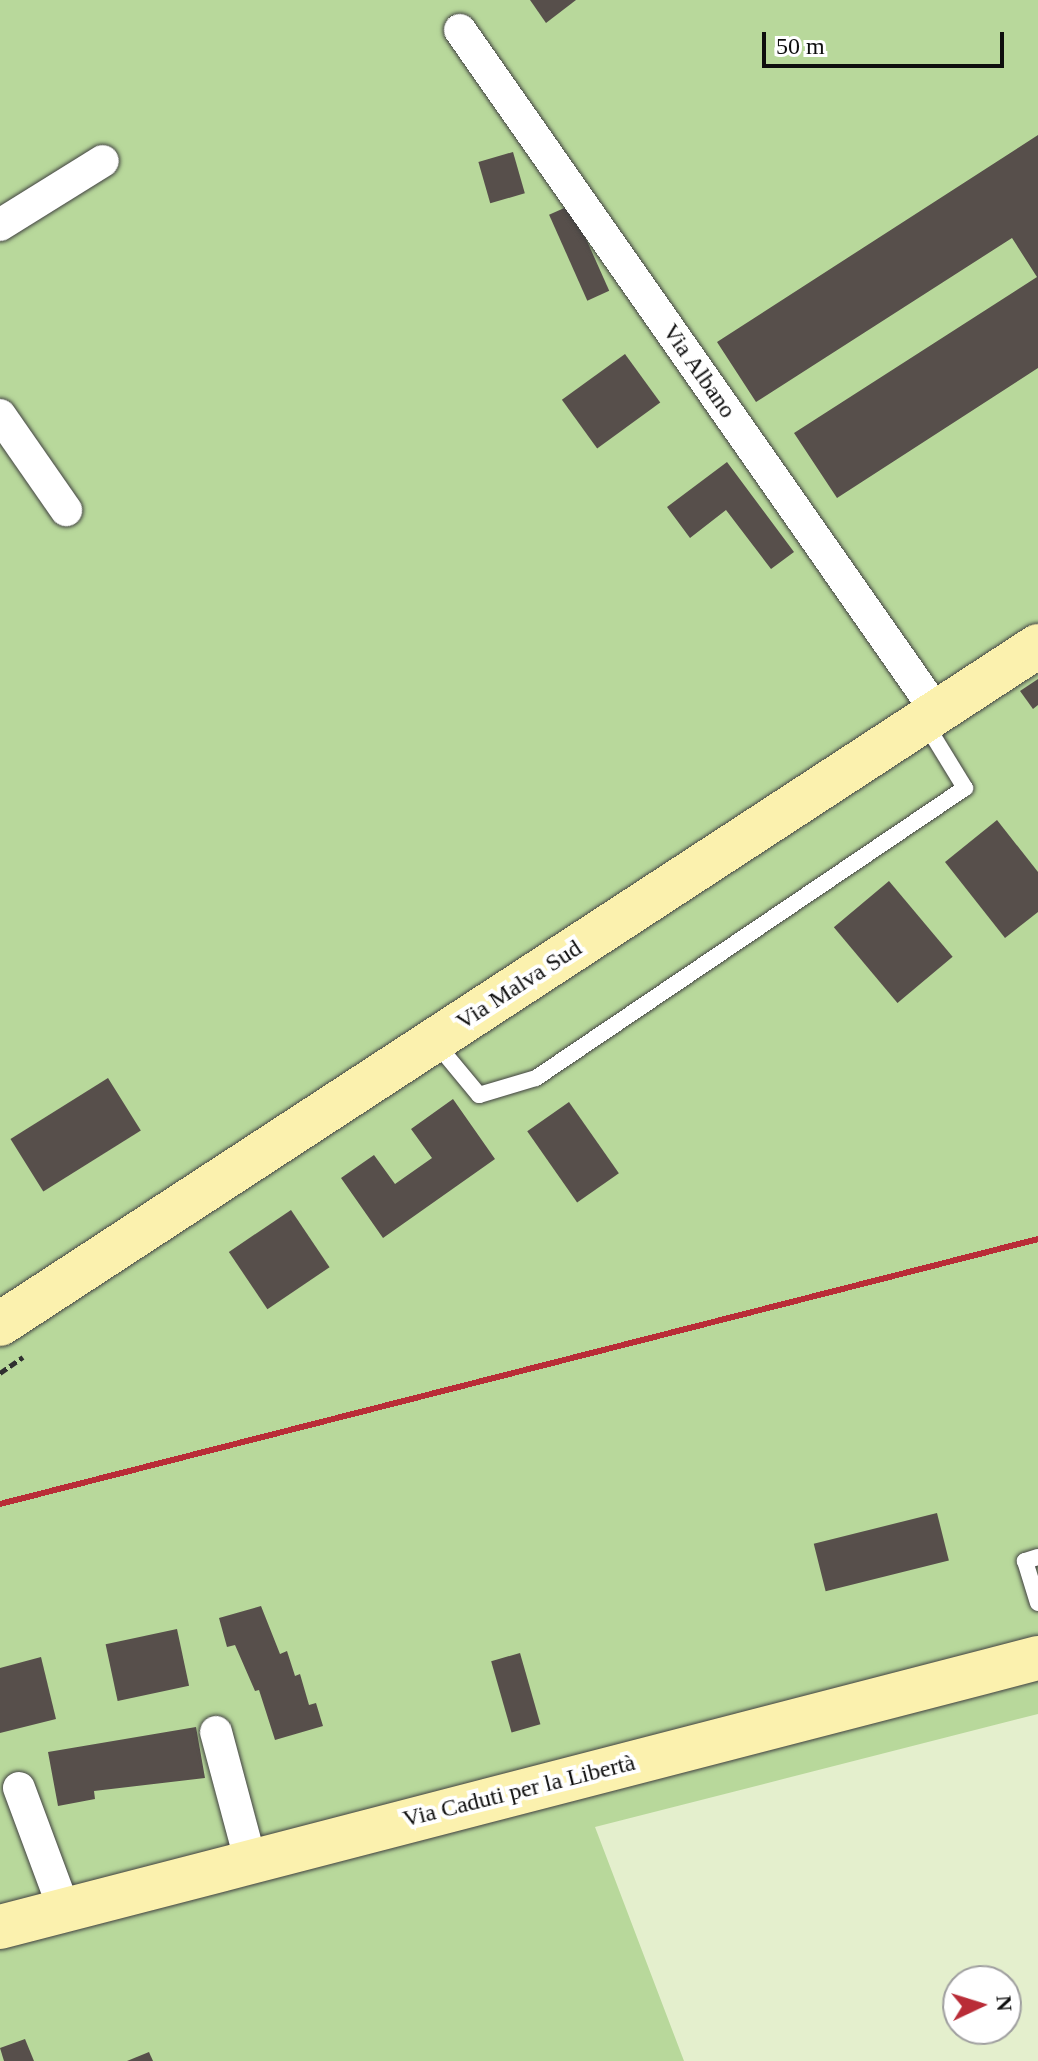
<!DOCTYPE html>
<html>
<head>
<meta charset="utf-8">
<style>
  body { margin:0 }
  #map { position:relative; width:1038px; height:2061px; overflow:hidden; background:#fefbf0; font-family:Georgia,serif }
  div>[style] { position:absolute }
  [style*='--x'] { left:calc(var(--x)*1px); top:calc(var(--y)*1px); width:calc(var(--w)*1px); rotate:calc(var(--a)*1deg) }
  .forest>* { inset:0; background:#b8d89b }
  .pitch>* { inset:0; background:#e4efcd }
  .building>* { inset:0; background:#574f4b; transform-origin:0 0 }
  .path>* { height:5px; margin-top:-2.5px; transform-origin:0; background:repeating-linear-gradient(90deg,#303030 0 8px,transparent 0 12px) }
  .roads { filter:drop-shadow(0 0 2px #414141) drop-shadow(0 0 2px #414141) }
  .lane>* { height:16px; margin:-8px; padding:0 8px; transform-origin:8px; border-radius:8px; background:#fff }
  .street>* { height:32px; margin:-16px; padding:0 16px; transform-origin:16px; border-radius:16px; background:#fff }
  .secondary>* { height:44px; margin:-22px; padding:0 22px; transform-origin:22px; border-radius:22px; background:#fbf1ae }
  .rail>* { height:6px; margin:-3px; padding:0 3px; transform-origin:3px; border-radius:3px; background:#b92c37 }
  span { translate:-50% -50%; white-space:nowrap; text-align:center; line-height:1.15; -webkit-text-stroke:8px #fff; paint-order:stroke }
  .street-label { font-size:24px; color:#0e0e0e }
  .north { position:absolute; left:942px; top:1965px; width:80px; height:80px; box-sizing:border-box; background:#fff; border:2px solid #9f9f9f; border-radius:50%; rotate:86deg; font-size:22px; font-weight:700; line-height:32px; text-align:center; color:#0e0e0e }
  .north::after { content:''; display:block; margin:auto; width:28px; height:36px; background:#b92c37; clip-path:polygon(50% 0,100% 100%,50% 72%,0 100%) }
  .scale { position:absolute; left:762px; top:32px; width:242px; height:36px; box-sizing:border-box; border:4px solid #0e0e0e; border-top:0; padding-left:10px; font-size:24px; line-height:28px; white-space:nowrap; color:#0e0e0e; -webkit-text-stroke:6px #fff; paint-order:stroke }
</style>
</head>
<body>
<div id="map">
  <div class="forest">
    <i style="clip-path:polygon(evenodd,0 0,1038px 0,1038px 2061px,0 2061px,0 0,958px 1981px,1006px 1981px,1006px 2029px,958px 2029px,958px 1981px)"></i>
  </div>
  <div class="pitch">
    <i style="clip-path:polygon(evenodd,1038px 1714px,1038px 2061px,684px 2061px,595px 1827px,1038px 1714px,1006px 1981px,1006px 2029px,958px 2029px,958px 1981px,1006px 1981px)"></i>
  </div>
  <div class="building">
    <i style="clip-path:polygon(530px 0,576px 0,546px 23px)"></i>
    <i style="clip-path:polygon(1038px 135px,1038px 368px,837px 498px,794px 433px,1037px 277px,1012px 238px,756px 402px,717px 342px)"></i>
    <i style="left:513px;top:152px;width:43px;height:36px;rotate:74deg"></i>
    <i style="left:571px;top:205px;width:94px;height:24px;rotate:66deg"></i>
    <i style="left:625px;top:354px;width:60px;height:78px;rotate:54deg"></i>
    <i style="clip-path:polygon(727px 462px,794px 552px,771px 569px,726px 510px,690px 538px,667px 507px)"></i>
    <i style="clip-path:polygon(1038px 679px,1038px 705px,1033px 709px,1020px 691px)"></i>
    <i style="clip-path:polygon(997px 820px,1038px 872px,1038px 912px,1005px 938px,945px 862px)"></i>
    <i style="left:889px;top:881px;width:99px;height:72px;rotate:50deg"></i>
    <i style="left:108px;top:1078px;width:62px;height:115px;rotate:58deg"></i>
    <i style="clip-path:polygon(453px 1099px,495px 1159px,383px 1238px,341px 1178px,374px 1155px,395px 1184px,432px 1158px,411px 1129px)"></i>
    <i style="left:569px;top:1102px;width:87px;height:51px;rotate:55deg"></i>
    <i style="left:291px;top:1210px;width:69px;height:75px;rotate:56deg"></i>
    <i style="left:937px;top:1513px;width:49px;height:127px;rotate:76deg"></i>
    <i style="clip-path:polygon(261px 1606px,280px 1654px,287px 1651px,295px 1676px,300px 1674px,309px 1705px,316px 1703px,323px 1726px,275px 1740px,259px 1690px,255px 1691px,235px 1645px,227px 1647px,219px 1618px)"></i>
    <i style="left:177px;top:1629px;width:58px;height:73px;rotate:78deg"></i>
    <i style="left:520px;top:1653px;width:74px;height:30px;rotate:74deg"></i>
    <i style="clip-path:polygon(41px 1657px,56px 1719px,0 1733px,0 1668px)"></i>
    <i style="clip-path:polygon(196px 1727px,205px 1778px,94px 1791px,95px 1799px,58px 1806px,48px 1752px)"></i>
    <i style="clip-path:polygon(25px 2039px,34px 2061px,4px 2061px,0 2048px)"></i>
    <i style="clip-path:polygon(149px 2052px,153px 2061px,127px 2061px)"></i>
  </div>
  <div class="path">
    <i style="--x:0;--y:1373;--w:28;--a:-35"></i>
  </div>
  <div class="roads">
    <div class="lane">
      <i style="--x:435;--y:1042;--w:69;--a:50.3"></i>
      <i style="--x:479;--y:1095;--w:59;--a:-16.6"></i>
      <i style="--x:536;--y:1078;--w:518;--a:-34.06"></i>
      <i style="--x:965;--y:788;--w:79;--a:-121.5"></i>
      <i style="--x:1038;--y:1557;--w:14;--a:163"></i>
      <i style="--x:1025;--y:1561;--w:44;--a:72.8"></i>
    </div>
    <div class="street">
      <i style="--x:460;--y:30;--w:832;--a:55.03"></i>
      <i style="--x:0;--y:225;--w:121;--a:-31.9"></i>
      <i style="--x:0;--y:415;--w:116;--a:55.2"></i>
      <i style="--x:216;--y:1732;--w:136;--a:75"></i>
      <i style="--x:19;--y:1788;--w:129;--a:69.6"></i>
    </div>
    <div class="secondary">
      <i style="--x:0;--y:1324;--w:1240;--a:-33.15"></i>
      <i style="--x:0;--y:1927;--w:1072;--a:-14.53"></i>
    </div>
  </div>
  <div class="rail">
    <i style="--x:0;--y:1504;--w:1071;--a:-14.32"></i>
  </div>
  <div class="street-label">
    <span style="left:699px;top:371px;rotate:55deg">Via Albano</span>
    <span style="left:519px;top:985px;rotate:-33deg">Via Malva Sud</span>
    <span style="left:519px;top:1791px;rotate:-14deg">Via Caduti per la Libertà</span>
  </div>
  <div class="north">N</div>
  <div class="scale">50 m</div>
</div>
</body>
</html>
